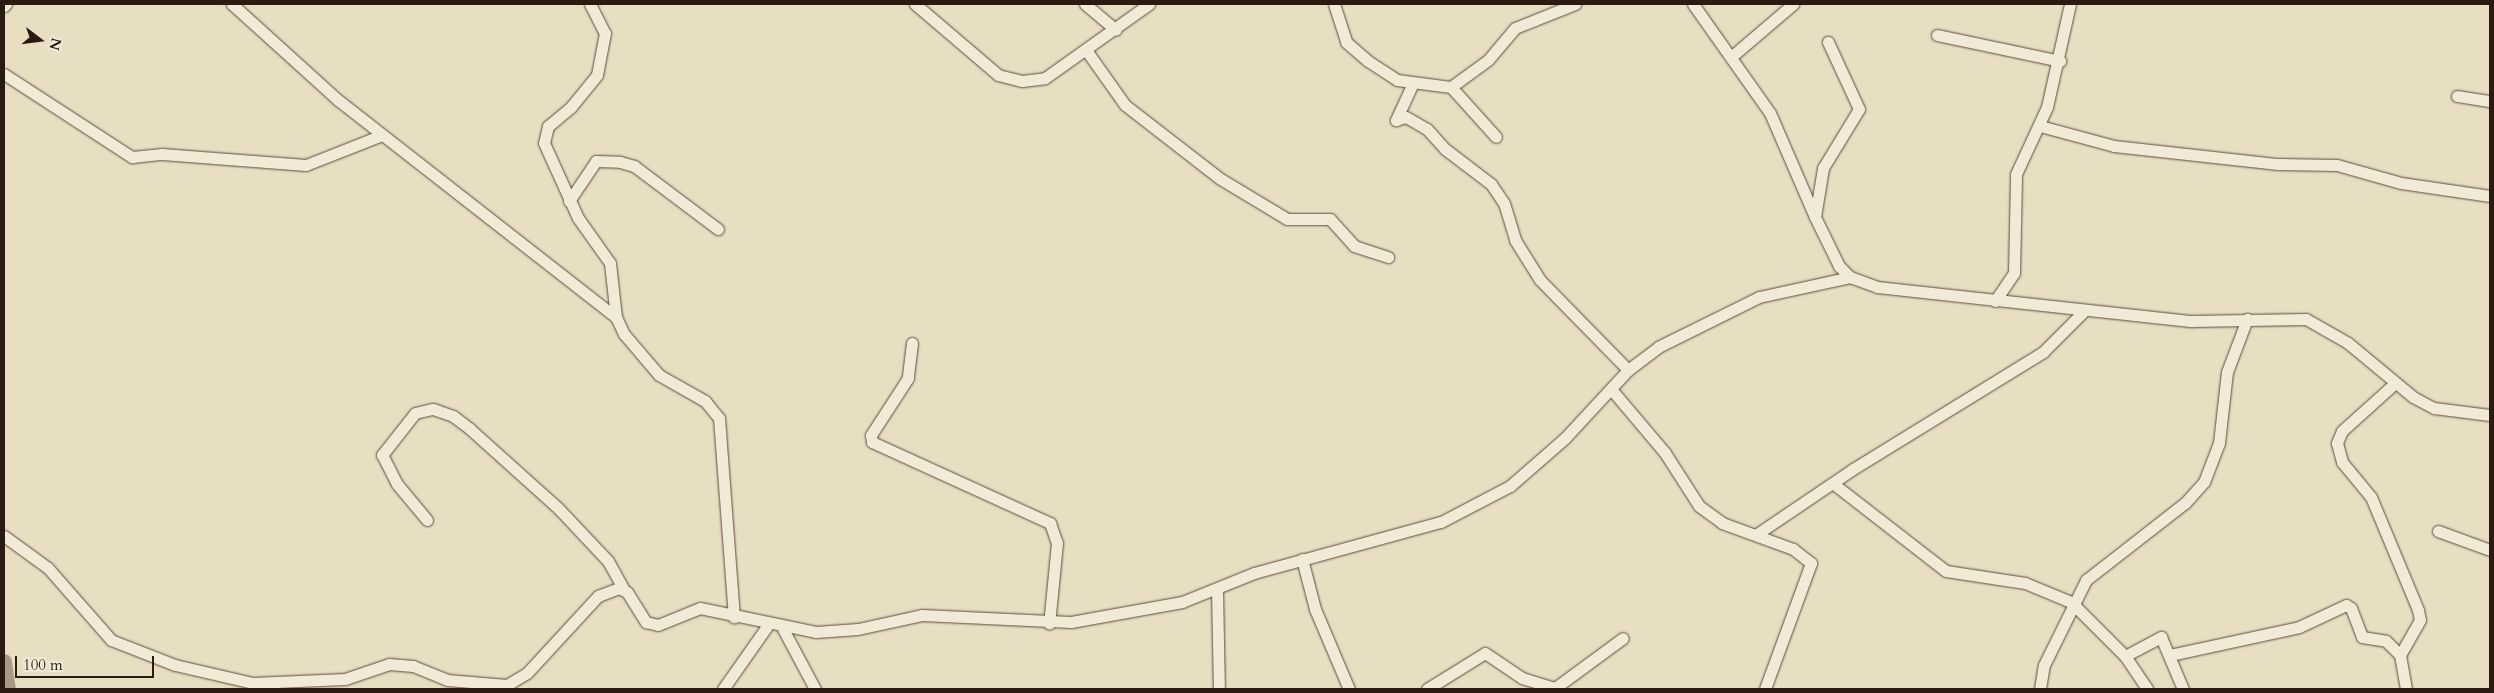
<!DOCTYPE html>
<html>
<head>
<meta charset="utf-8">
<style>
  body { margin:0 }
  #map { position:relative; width:2494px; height:693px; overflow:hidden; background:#e8dec1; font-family:Cardo,serif }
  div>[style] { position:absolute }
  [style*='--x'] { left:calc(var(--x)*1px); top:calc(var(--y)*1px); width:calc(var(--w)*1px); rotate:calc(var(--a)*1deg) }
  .river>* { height:16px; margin:-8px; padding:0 8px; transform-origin:8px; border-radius:8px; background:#a89b86 }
  .roads { filter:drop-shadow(0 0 1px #5a4b3e) drop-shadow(0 0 1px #5a4b3e) }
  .minor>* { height:11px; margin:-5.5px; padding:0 5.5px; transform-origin:5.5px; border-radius:5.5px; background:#f0ead7 }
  span { translate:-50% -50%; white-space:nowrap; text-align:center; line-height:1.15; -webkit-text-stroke:4.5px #f0ead7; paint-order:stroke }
  .frame { position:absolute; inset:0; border:5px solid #2b1a12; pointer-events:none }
  .north { position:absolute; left:15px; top:15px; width:50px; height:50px; -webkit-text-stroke:4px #f0ead7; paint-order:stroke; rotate:105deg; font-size:14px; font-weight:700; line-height:20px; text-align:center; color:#2b1a12 }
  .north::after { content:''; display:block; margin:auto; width:18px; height:22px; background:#2b1a12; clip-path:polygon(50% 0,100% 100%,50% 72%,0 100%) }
  .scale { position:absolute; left:15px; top:656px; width:139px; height:22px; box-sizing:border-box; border:2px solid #2b1a12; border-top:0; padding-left:6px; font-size:15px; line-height:18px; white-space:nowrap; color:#2b1a12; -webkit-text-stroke:4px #f0ead7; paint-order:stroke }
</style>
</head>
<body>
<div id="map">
  <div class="river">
    <i style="--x:4;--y:662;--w:27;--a:82"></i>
  </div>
  <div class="roads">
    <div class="minor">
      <i style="--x:232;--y:4;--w:143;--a:42.2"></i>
      <i style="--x:338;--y:100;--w:353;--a:38"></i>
      <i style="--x:590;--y:4;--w:33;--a:63"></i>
      <i style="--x:605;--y:33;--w:43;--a:100.8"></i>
      <i style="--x:597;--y:75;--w:41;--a:129.1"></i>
      <i style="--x:571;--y:107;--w:30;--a:140"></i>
      <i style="--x:548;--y:126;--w:17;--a:103"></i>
      <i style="--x:544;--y:143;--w:82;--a:65.6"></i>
      <i style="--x:578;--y:218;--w:55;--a:54.6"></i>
      <i style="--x:610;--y:263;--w:54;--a:83.7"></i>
      <i style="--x:616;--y:317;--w:19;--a:65"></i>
      <i style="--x:624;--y:334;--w:54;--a:49.5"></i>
      <i style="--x:659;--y:375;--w:53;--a:29.5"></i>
      <i style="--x:705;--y:401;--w:22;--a:51"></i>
      <i style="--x:719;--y:418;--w:200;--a:85.7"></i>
      <i style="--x:915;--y:4;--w:109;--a:40.5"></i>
      <i style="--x:998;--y:75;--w:25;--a:14"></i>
      <i style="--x:1022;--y:81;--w:23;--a:-7"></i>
      <i style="--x:1045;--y:78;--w:128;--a:-35.4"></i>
      <i style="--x:1085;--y:4;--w:40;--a:40"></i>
      <i style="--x:1334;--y:4;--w:40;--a:72"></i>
      <i style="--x:1346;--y:42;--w:29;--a:41"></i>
      <i style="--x:1368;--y:61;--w:35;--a:33"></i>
      <i style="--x:1397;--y:80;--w:54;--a:7.4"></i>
      <i style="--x:1451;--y:87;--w:46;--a:-36.1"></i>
      <i style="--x:1488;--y:60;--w:42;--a:-49.8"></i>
      <i style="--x:1515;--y:28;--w:65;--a:-21.8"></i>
      <i style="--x:1693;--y:4;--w:133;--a:54.8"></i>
      <i style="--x:1770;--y:113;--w:113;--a:66.6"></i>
      <i style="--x:1815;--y:217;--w:55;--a:63.9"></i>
      <i style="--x:1839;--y:266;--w:16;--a:45"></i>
      <i style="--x:1850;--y:277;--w:29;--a:20"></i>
      <i style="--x:1877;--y:287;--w:317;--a:6.2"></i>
      <i style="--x:2192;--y:321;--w:114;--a:-1"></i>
      <i style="--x:2306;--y:319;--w:48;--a:29.7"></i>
      <i style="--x:2348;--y:343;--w:85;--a:39.7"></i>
      <i style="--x:2413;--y:397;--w:24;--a:28"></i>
      <i style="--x:2434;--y:408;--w:56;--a:7.1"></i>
      <i style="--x:4;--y:6;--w:3;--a:-45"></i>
      <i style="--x:1937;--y:35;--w:126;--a:11.9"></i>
      <i style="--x:1086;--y:50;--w:67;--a:54.7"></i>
      <i style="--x:1125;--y:105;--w:119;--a:37.8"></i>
      <i style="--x:1219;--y:178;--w:79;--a:31.1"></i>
      <i style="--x:1287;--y:219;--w:43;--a:0"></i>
      <i style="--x:1330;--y:219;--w:36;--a:48"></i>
      <i style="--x:1354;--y:246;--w:36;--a:18"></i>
      <i style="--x:1731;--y:57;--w:82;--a:-40.5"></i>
      <i style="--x:4;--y:74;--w:153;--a:33"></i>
      <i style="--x:132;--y:157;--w:30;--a:-6"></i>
      <i style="--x:162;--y:154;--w:144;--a:4.4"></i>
      <i style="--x:306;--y:165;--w:82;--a:-21.5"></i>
      <i style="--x:1413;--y:83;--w:41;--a:114.7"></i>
      <i style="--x:1396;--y:120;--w:10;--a:-17"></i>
      <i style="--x:1406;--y:117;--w:24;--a:30"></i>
      <i style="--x:1427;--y:129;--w:27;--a:48"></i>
      <i style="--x:1445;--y:149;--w:58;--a:37.3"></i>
      <i style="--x:1491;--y:184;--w:23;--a:56"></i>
      <i style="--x:1504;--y:203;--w:39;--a:73"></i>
      <i style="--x:1515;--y:240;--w:47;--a:58"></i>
      <i style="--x:1540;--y:280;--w:126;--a:45.6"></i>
      <i style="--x:1451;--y:87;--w:67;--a:48"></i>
      <i style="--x:2457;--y:96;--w:33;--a:9"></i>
      <i style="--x:2040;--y:126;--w:77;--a:15.1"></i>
      <i style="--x:2114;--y:146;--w:165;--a:6.3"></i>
      <i style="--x:2278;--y:164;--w:59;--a:1"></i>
      <i style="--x:2337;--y:165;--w:66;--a:15.7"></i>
      <i style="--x:2401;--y:183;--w:90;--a:8.3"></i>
      <i style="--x:569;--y:201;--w:48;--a:-56"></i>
      <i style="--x:596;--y:161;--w:24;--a:2"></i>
      <i style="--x:620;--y:162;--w:15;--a:16"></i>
      <i style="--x:634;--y:166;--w:105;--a:36.9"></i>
      <i style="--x:1815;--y:217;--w:50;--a:-80.7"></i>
      <i style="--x:1823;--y:168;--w:69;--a:-58.6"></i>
      <i style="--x:1859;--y:109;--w:74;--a:-114.8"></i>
      <i style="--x:1995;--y:301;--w:34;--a:-56"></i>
      <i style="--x:2014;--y:273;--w:99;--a:-88.8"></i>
      <i style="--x:2016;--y:174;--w:74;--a:-65.2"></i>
      <i style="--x:2047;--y:107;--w:106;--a:-77.4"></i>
      <i style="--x:912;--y:343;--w:35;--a:97"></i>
      <i style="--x:908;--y:378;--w:68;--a:123"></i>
      <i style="--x:871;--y:435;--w:7;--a:82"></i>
      <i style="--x:872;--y:442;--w:196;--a:24.5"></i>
      <i style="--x:1050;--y:523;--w:21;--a:71"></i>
      <i style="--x:1057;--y:543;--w:81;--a:95.6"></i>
      <i style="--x:2394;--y:384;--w:70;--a:137.9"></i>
      <i style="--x:2342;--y:431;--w:13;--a:113"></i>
      <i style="--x:2337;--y:443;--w:20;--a:75"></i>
      <i style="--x:2342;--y:462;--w:45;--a:50.4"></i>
      <i style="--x:2371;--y:497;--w:122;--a:67.4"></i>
      <i style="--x:2418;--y:610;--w:10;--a:79"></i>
      <i style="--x:2420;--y:620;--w:40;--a:119.7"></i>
      <i style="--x:2400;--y:655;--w:35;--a:80"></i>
      <i style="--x:1611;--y:389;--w:84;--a:49.8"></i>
      <i style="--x:1665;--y:453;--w:63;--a:57.3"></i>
      <i style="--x:1699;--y:506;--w:29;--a:36"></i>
      <i style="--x:1722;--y:523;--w:76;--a:20.1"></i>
      <i style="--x:1793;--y:549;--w:23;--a:38"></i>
      <i style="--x:1811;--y:563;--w:134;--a:110.1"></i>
      <i style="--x:1835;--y:485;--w:140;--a:37.8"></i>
      <i style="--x:1946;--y:571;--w:80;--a:8.6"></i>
      <i style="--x:2025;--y:583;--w:50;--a:22.4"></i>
      <i style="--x:2071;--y:602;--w:76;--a:45"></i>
      <i style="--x:2125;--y:656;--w:40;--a:56"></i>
      <i style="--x:427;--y:520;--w:47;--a:-129.8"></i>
      <i style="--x:397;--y:484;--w:33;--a:-117"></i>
      <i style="--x:382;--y:455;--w:53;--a:-51.8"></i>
      <i style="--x:415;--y:413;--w:18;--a:-13"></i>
      <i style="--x:433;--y:409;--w:21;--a:19"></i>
      <i style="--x:453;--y:416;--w:21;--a:37"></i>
      <i style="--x:470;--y:429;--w:118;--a:41.9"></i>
      <i style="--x:558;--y:508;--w:73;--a:46.7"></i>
      <i style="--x:608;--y:561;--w:31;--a:61"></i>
      <i style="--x:2438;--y:531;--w:55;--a:20.1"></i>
      <i style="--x:1757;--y:534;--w:116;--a:-34.1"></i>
      <i style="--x:1853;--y:469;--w:223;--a:-31.6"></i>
      <i style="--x:2043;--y:352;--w:59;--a:-45"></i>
      <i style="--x:4;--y:536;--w:54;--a:36"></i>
      <i style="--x:48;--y:568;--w:96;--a:48.8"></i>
      <i style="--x:111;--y:640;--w:69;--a:21.3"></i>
      <i style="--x:175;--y:665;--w:80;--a:13"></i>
      <i style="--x:253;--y:683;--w:92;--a:-2.5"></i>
      <i style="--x:345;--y:679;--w:46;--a:-18.8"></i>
      <i style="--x:389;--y:664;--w:24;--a:5"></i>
      <i style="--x:413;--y:666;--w:37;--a:22"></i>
      <i style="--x:447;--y:680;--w:60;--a:4.8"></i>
      <i style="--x:507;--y:685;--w:23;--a:-31"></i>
      <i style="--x:527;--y:673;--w:105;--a:-47.3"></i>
      <i style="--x:598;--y:596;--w:22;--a:-21"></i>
      <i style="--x:619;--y:588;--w:9;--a:27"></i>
      <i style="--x:627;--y:592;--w:36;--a:58"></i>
      <i style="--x:646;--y:622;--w:12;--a:14"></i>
      <i style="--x:658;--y:625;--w:45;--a:-22"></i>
      <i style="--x:700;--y:608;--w:118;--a:11.7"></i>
      <i style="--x:816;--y:632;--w:42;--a:-4.1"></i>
      <i style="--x:858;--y:629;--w:66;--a:-12.3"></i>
      <i style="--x:922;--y:615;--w:149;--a:2.7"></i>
      <i style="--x:1071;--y:622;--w:113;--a:-10.2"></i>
      <i style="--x:1182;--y:602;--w:78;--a:-21.9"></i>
      <i style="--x:1254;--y:573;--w:194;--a:-15.3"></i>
      <i style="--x:1441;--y:522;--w:78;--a:-27.6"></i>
      <i style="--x:1510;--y:486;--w:73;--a:-41.1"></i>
      <i style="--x:1565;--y:438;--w:93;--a:-47.2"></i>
      <i style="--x:1628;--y:370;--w:38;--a:-37"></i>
      <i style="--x:1658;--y:347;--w:113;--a:-26.3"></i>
      <i style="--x:1759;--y:297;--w:93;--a:-12.4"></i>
      <i style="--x:1302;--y:559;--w:52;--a:75.4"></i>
      <i style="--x:1315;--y:609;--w:87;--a:67"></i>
      <i style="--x:1217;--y:589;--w:100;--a:88.9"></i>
      <i style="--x:783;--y:629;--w:68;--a:61.9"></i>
      <i style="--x:2170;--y:655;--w:132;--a:-12.2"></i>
      <i style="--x:2299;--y:627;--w:52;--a:-25.1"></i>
      <i style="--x:2346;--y:605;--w:6;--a:31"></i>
      <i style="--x:2351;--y:608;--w:31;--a:69"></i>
      <i style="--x:2362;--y:637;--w:24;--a:9"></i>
      <i style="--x:2386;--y:641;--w:20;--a:45"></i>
      <i style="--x:2125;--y:656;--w:41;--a:-27.8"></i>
      <i style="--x:2161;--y:637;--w:56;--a:67.1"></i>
      <i style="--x:723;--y:689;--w:78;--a:-54.9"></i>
      <i style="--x:1427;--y:689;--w:68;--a:-31.8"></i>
      <i style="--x:1485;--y:653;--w:45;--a:34"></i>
      <i style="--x:1522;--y:678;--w:34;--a:17"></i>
      <i style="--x:1555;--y:688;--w:84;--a:-36.3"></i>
      <i style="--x:2040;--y:689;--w:24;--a:-81"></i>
      <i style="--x:2044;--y:665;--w:95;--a:-63.7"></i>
      <i style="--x:2086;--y:580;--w:125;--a:-37.9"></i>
      <i style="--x:2185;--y:503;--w:28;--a:-48"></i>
      <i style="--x:2204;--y:482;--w:42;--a:-69"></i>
      <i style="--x:2219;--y:443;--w:71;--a:-83.6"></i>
      <i style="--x:2227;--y:372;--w:57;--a:-69.3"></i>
    </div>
  </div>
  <div class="frame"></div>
  <div class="north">N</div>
  <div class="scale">100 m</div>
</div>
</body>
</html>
